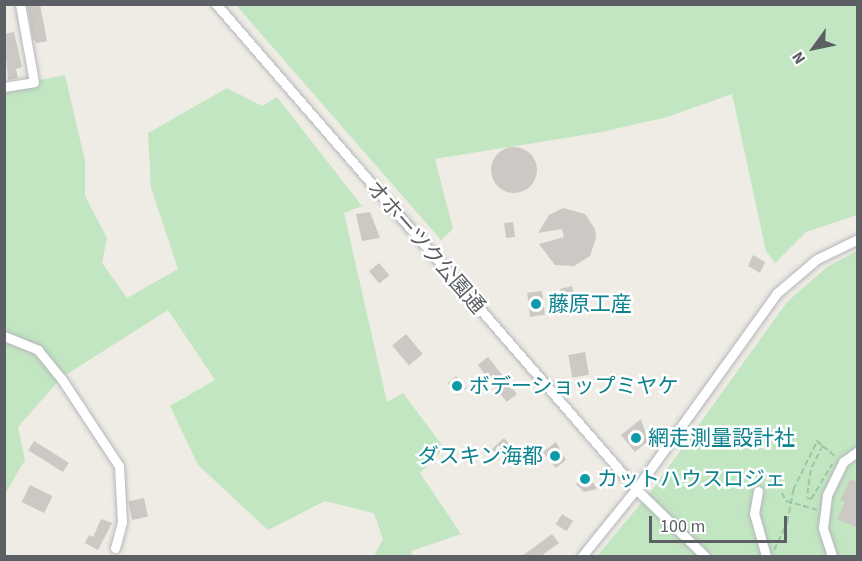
<!DOCTYPE html>
<html>
<head>
<meta charset="utf-8">
<style>
  body { margin:0 }
  #map { position:relative; width:862px; height:561px; overflow:hidden; background:#eeece4; font-family:"Source Sans 3","Noto Sans JP",sans-serif }
  div>[style] { position:absolute }
  [style*='--x'] { left:calc(var(--x)*1px); top:calc(var(--y)*1px); width:calc(var(--w)*1px); rotate:calc(var(--a)*1deg) }
  .green>* { inset:0; background:#c2e6c1 }
  .building>* { inset:0; background:#ccc8c3; transform-origin:0 0 }
  .round { border-radius:50% }
  .path>* { height:1.5px; margin-top:-0.75px; transform-origin:0; background:repeating-linear-gradient(90deg,#9ac7a4 0 6px,transparent 0 9px) }
  .roads { filter:drop-shadow(0 0 2px #b4b7bb) drop-shadow(0 0 2px #b4b7bb) }
  .minor>* { height:9px; margin:-4.5px; padding:0 4.5px; transform-origin:4.5px; border-radius:4.5px; background:#fff }
  .dots>* { width:16px; height:16px; translate:-50% -50%; box-sizing:border-box; border:3px solid #fff; border-radius:50% }
  span { translate:-50% -50%; white-space:nowrap; text-align:center; line-height:1.15; -webkit-text-stroke:5px #fff; paint-order:stroke }
  .street-label { font-size:21px; color:#5c6064 }
  .culture-label { font-size:21px; color:#0d838f }
  .left { translate:0 -50%; text-align:left }
  .right { translate:-100% -50%; text-align:right }
  .frame { position:absolute; inset:0; border:6px solid #5c6064; pointer-events:none }
  .north { position:absolute; left:784px; top:18px; width:60px; height:60px; -webkit-text-stroke:4px #fff; paint-order:stroke; rotate:237deg; font-size:16px; font-weight:700; line-height:24px; text-align:center; color:#5c6064 }
  .north::after { content:''; display:block; margin:auto; width:21px; height:27px; background:#5c6064; clip-path:polygon(50% 0,100% 100%,50% 72%,0 100%) }
  .scale { position:absolute; left:649px; top:516px; width:138px; height:27px; box-sizing:border-box; border:3px solid #5c6064; border-top:0; padding-left:8px; font-size:18px; line-height:21px; white-space:nowrap; color:#5c6064; -webkit-text-stroke:4px #fff; paint-order:stroke }
</style>
</head>
<body>
<div id="map">
  <div class="green">
    <i style="clip-path:polygon(236px 5px,857px 5px,857px 215px,806px 232px,775px 263px,766px 251px,732px 94px,667px 117px,602px 132px,435px 159px,453px 229px,441px 240px)"></i>
    <i style="clip-path:polygon(65px 75px,85px 161px,85px 196px,107px 238px,102px 263px,127px 298px,178px 269px,151px 188px,148px 133px,227px 88px,262px 106px,277px 97px,362px 206px,344px 213px,387px 402px,403px 393px,444px 448px,420px 473px,461px 534px,411px 551px,412px 556px,374px 556px,383px 539px,374px 513px,325px 501px,268px 530px,198px 465px,170px 406px,215px 380px,168px 310px,61px 378px,18px 427px,25px 460px,5px 494px,5px 87px)"></i>
    <i style="clip-path:polygon(857px 251px,857px 556px,597px 556px,652px 490px,787px 302px,827px 267px)"></i>
  </div>
  <div class="building">
    <i style="clip-path:polygon(27px 4px,40px 4px,47px 41px,37px 43px,33px 39px)"></i>
    <i style="clip-path:polygon(14px 32px,22px 67px,16px 69px,18px 78px,8px 80px,4px 34px)"></i>
    <i class="round" style="left:491px;top:147px;width:46px;height:46px"></i>
    <i style="clip-path:polygon(563px 208px,585px 214px,595px 229px,596px 238px,590px 256px,574px 266px,555px 265px,539px 244px,564px 237px,562px 229px,538px 233px,549px 215px)"></i>
    <i style="clip-path:polygon(370px 212px,380px 238px,362px 241px,356px 214px)"></i>
    <i style="left:513px;top:222px;width:15px;height:9px;rotate:82deg"></i>
    <i style="clip-path:polygon(753px 255px,765px 262px,760px 273px,748px 266px)"></i>
    <i style="left:379px;top:263px;width:16px;height:13px;rotate:50deg"></i>
    <i style="clip-path:polygon(572px 286px,574px 296px,583px 295px,586px 309px,575px 311px,574px 304px,563px 306px,560px 289px)"></i>
    <i style="left:542px;top:291px;width:24px;height:15px;rotate:83deg"></i>
    <i style="left:406px;top:334px;width:26px;height:18px;rotate:50deg"></i>
    <i style="left:585px;top:352px;width:23px;height:17px;rotate:80deg"></i>
    <i style="left:488px;top:357px;width:47px;height:13px;rotate:52deg"></i>
    <i style="left:456px;top:376px;width:16px;height:11px;rotate:50deg"></i>
    <i style="clip-path:polygon(641px 419px,648px 441px,635px 452px,621px 435px)"></i>
    <i style="clip-path:polygon(504px 438px,510px 445px,497px 455px,492px 449px)"></i>
    <i style="left:34px;top:441px;width:41px;height:11px;rotate:32deg"></i>
    <i style="clip-path:polygon(556px 442px,566px 460px,556px 468px,543px 452px)"></i>
    <i style="clip-path:polygon(585px 475px,595px 485px,597px 489px,584px 492px,576px 484px)"></i>
    <i style="clip-path:polygon(850px 479px,858px 483px,858px 528px,837px 519px,845px 502px,840px 500px)"></i>
    <i style="left:30px;top:485px;width:25px;height:19px;rotate:26deg"></i>
    <i style="left:144px;top:498px;width:19px;height:16px;rotate:78deg"></i>
    <i style="left:562px;top:514px;width:13px;height:12px;rotate:32deg"></i>
    <i style="clip-path:polygon(101px 519px,112px 523px,98px 550px,85px 543px,89px 535px,93px 537px)"></i>
    <i style="clip-path:polygon(552px 534px,559px 543px,552px 548px,541px 556px,522px 556px)"></i>
  </div>
  <div class="path">
    <i style="--x:823;--y:446;--w:16;--a:40"></i>
    <i style="--x:782;--y:493;--w:9;--a:63"></i>
    <i style="--x:786;--y:501;--w:32;--a:16"></i>
    <i style="--x:774;--y:550;--w:31;--a:-65"></i>
    <i style="--x:787;--y:522;--w:33;--a:-79"></i>
    <i style="--x:793;--y:490;--w:55;--a:-63.9"></i>
    <i style="--x:817;--y:441;--w:8;--a:40"></i>
    <i style="--x:823;--y:446;--w:27;--a:117"></i>
    <i style="--x:811;--y:470;--w:28;--a:98"></i>
    <i style="--x:807;--y:498;--w:4;--a:14"></i>
    <i style="--x:811;--y:499;--w:41;--a:-59"></i>
  </div>
  <div class="roads">
    <div class="minor">
      <i style="--x:216;--y:4;--w:642;--a:49.11"></i>
      <i style="--x:636;--y:489;--w:96;--a:44.2"></i>
      <i style="--x:4;--y:87;--w:30;--a:-9"></i>
      <i style="--x:34;--y:82;--w:79;--a:-100.2"></i>
      <i style="--x:4;--y:336;--w:37;--a:22"></i>
      <i style="--x:38;--y:350;--w:36;--a:51"></i>
      <i style="--x:61;--y:378;--w:105;--a:56.6"></i>
      <i style="--x:119;--y:466;--w:56;--a:86.9"></i>
      <i style="--x:122;--y:522;--w:27;--a:105"></i>
      <i style="--x:758;--y:491;--w:22;--a:100"></i>
      <i style="--x:754;--y:513;--w:45;--a:74.4"></i>
      <i style="--x:582;--y:556;--w:86;--a:-51.1"></i>
      <i style="--x:636;--y:489;--w:241;--a:-54.3"></i>
      <i style="--x:777;--y:293;--w:52;--a:-40.4"></i>
      <i style="--x:817;--y:259;--w:46;--a:-26"></i>
      <i style="--x:832;--y:556;--w:29;--a:-108"></i>
      <i style="--x:823;--y:528;--w:33;--a:-83"></i>
      <i style="--x:827;--y:495;--w:37;--a:-64"></i>
      <i style="--x:843;--y:462;--w:19;--a:-36"></i>
    </div>
  </div>
  <div class="dots">
    <i style="left:536px;top:304px;background:#0f9aa8"></i>
    <i style="left:457px;top:386px;background:#0f9aa8"></i>
    <i style="left:636px;top:438px;background:#0f9aa8"></i>
    <i style="left:555px;top:456px;background:#0f9aa8"></i>
    <i style="left:585px;top:479px;background:#0f9aa8"></i>
  </div>
  <div class="street-label">
    <span style="left:426px;top:247px;rotate:49deg">オホーツク公園通</span>
  </div>
  <div class="culture-label">
    <span class="left" style="left:548px;top:304px">藤原工産</span>
    <span class="left" style="left:469px;top:386px">ボデーショップミヤケ</span>
    <span class="left" style="left:648px;top:438px">網走測量設計社</span>
    <span class="right" style="left:543px;top:456px">ダスキン海都</span>
    <span class="left" style="left:597px;top:479px">カットハウスロジェ</span>
  </div>
  <div class="frame"></div>
  <div class="north">N</div>
  <div class="scale">100 m</div>
</div>
</body>
</html>
